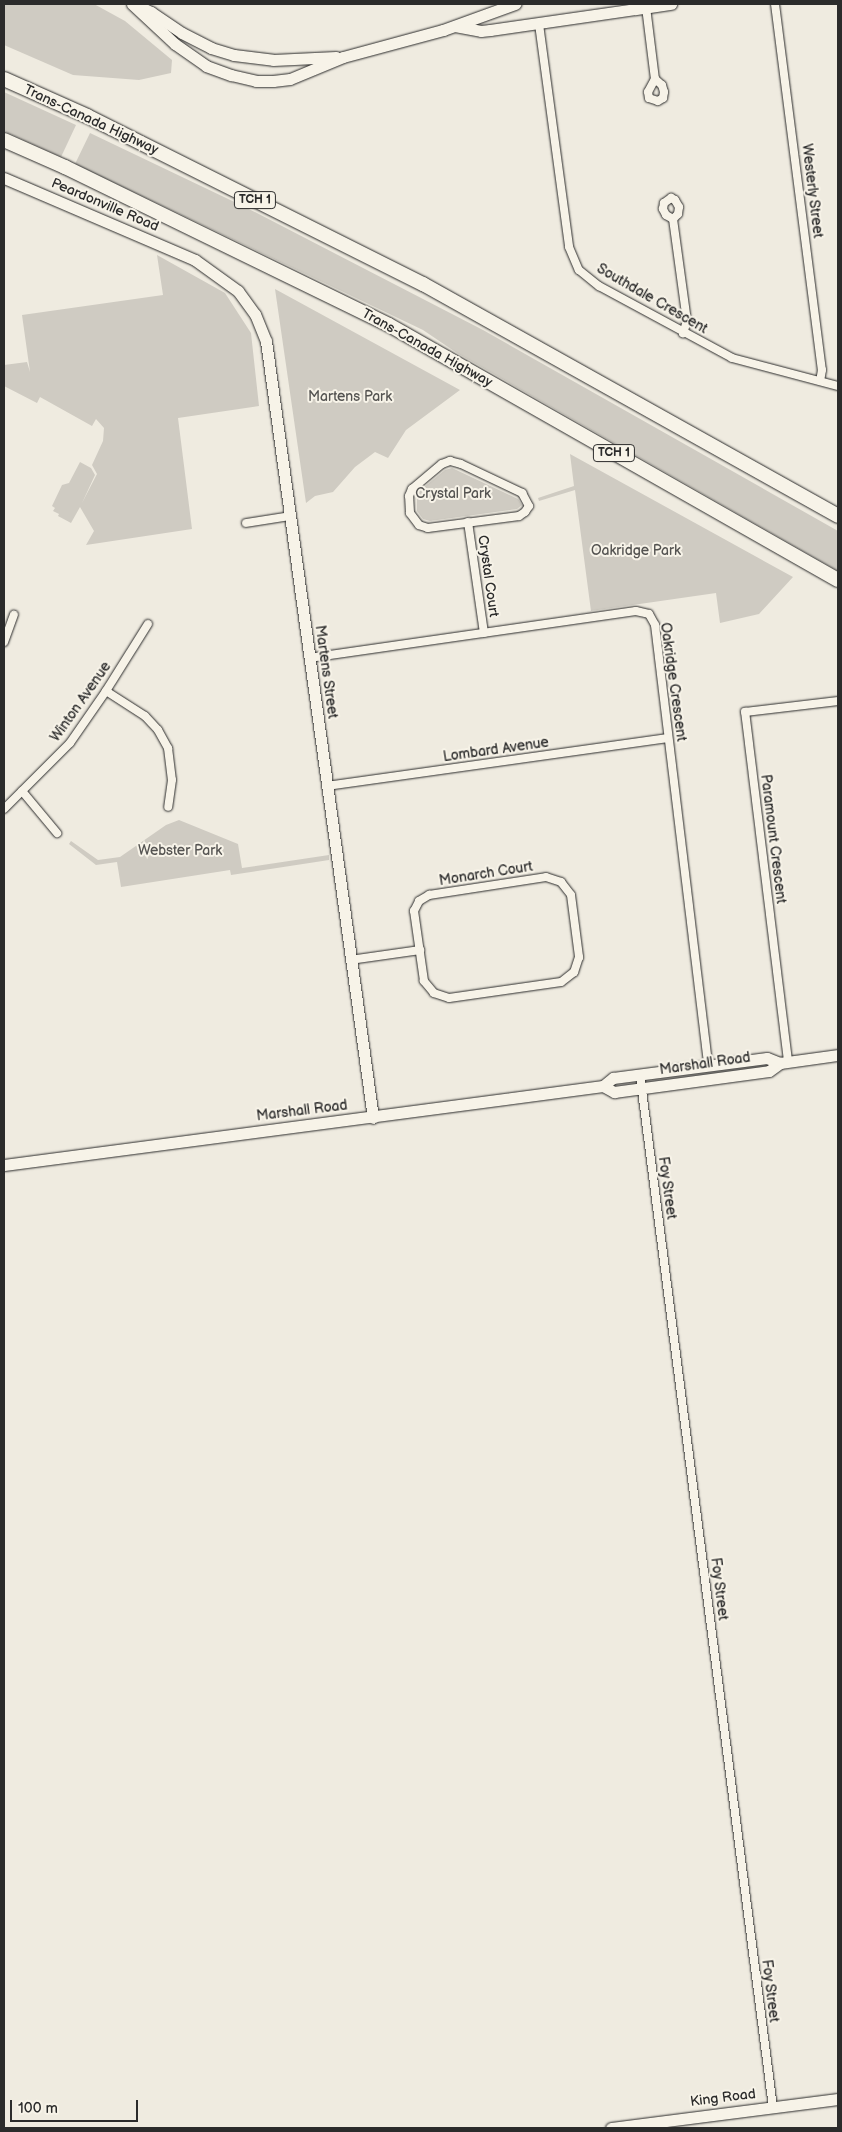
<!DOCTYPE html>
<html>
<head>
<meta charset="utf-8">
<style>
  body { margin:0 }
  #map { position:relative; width:842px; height:2132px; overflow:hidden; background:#efebe0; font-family:"Balsamiq Sans",sans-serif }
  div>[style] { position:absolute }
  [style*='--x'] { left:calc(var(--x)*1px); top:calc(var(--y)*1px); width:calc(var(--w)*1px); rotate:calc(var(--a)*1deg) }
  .green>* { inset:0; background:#cfcbc2 }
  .roads { filter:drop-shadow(0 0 1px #2b2b2b) drop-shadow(0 0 1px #2b2b2b) }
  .street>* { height:8px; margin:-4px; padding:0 4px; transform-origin:4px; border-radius:4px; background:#f7f3e8 }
  .secondary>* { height:11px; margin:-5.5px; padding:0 5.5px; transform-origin:5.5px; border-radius:5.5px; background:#f7f3e8 }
  .highway>* { height:14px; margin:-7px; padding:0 7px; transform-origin:7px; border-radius:7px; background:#f7f3e8 }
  span { translate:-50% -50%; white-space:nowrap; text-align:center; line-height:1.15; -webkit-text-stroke:4px #f7f3e8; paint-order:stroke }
  .shield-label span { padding:1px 4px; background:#f7f3e8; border:1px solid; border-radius:4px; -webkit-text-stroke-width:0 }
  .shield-label { font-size:12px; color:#2b2b2b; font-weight:700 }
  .street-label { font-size:14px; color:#2b2b2b }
  .park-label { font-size:14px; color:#545351 }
  .frame { position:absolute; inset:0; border:5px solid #2b2b2b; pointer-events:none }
  .scale { position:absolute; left:10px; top:2100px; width:128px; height:22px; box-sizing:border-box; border:2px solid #2b2b2b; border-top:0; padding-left:6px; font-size:15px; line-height:18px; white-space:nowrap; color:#2b2b2b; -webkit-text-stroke:4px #f7f3e8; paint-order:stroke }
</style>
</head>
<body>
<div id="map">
  <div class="green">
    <i style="clip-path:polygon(4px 4px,94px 4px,125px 21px,172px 60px,171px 73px,139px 80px,73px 75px,4px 45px)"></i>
    <i style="clip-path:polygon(4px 92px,76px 125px,61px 157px,4px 131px)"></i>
    <i style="clip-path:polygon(90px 133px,247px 208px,483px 330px,838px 531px,838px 571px,457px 353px,423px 330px,75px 164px)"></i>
    <i style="clip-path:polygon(157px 255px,225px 293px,251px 333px,259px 406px,178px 418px,192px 529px,86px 545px,94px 531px,80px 507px,71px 523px,58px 516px,59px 514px,53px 511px,55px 508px,52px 506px,62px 485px,69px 483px,80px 462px,91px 468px,95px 475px,82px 503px,97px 474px,92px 465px,103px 441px,104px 428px,96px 419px,92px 426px,40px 397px,37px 403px,4px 386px,4px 365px,27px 362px,30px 372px,22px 315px,163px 295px)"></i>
    <i style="clip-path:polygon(275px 289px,460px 390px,406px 430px,388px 458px,375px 452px,355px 467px,333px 492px,315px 496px,306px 503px)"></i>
    <i style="clip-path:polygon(570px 454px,793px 577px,759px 614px,720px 623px,716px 593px,591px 611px,575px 490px,539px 501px,538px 498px,574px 486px)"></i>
    <i style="clip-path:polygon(452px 468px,518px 499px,522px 505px,517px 509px,430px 521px,423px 519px,417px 511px,417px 493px,445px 470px)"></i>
    <i style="clip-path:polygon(179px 820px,238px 844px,242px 868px,329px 855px,329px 860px,231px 875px,230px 870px,121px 887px,117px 862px,96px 865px,69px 844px,71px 841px,98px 860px,120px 857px,166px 825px)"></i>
  </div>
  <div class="roads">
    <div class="street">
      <i style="--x:775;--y:4;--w:369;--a:82.7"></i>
      <i style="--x:822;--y:370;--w:11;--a:100"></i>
      <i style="--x:646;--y:7;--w:73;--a:82.9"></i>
      <i style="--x:655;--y:79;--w:9;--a:41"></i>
      <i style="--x:662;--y:85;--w:7;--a:74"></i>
      <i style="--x:664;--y:92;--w:6;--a:99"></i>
      <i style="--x:663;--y:98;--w:6;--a:149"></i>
      <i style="--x:658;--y:101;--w:9;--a:-162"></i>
      <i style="--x:649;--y:98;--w:6;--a:-99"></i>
      <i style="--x:648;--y:92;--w:15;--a:-62"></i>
      <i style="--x:539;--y:24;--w:225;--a:82.3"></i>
      <i style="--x:569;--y:247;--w:25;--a:67"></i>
      <i style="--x:579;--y:270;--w:26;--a:39"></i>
      <i style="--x:599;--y:286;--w:151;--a:28.4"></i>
      <i style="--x:732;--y:358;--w:110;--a:14.8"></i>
      <i style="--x:671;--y:198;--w:4;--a:27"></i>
      <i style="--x:675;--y:200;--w:8;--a:60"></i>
      <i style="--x:679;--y:207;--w:7;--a:98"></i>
      <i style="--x:678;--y:214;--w:7;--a:135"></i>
      <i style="--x:673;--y:219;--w:8;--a:-150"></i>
      <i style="--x:666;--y:215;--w:7;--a:-117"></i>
      <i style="--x:663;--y:209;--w:6;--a:-81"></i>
      <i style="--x:664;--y:203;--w:9;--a:-36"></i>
      <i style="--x:673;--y:219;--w:103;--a:82.2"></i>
      <i style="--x:687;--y:321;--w:13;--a:108"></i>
      <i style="--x:450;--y:461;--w:11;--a:15"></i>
      <i style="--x:461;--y:464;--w:68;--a:25.4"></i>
      <i style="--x:522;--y:493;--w:15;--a:62"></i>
      <i style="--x:529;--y:506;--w:7;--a:124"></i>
      <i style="--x:525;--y:512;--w:7;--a:146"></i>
      <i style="--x:519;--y:516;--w:92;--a:172.5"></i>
      <i style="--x:428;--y:528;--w:9;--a:-162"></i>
      <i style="--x:419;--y:525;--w:15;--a:-127"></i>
      <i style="--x:410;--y:513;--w:17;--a:-93"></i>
      <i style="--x:409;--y:496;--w:8;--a:-67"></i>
      <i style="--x:412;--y:489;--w:39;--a:-40"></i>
      <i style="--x:442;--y:464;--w:9;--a:-21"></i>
      <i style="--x:468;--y:522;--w:112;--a:81.8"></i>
      <i style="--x:246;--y:523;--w:45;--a:-9"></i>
      <i style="--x:4;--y:642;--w:29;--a:-70"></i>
      <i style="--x:309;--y:658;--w:330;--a:-8.2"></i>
      <i style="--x:636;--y:611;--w:13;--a:13"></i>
      <i style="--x:649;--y:614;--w:13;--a:61"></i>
      <i style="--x:655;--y:625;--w:444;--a:83.1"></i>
      <i style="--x:106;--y:691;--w:46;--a:32.7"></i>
      <i style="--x:145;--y:716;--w:19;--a:47"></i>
      <i style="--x:158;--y:730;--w:21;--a:61"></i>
      <i style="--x:168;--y:748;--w:32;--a:83"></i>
      <i style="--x:172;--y:780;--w:27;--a:98"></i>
      <i style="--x:327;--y:786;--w:344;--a:-8"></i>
      <i style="--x:22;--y:791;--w:55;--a:50.2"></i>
      <i style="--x:4;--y:809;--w:93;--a:-45"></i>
      <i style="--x:70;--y:743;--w:63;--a:-55.3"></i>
      <i style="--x:106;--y:691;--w:79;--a:-57.9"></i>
      <i style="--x:546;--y:877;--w:16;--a:18"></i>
      <i style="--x:561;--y:882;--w:16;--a:52"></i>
      <i style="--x:571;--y:895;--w:63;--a:82.6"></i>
      <i style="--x:579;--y:957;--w:16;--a:108"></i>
      <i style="--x:574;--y:972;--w:16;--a:142"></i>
      <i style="--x:561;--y:982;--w:113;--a:171.9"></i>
      <i style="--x:449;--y:998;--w:16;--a:-162"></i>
      <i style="--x:434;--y:993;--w:16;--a:-130"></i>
      <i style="--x:424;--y:981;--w:71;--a:-98.1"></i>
      <i style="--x:414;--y:911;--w:11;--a:-63"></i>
      <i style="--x:419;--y:901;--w:12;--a:-31"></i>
      <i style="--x:429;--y:895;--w:118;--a:-8.7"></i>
      <i style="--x:350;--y:960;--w:71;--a:-8.1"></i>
      <i style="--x:788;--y:1061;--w:352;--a:-97"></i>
      <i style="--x:745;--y:712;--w:94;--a:-6.7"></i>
      <i style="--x:640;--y:1075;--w:1041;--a:82.66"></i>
    </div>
    <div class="secondary">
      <i style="--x:132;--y:4;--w:59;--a:42.9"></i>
      <i style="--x:175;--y:44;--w:38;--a:35"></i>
      <i style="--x:206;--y:66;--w:27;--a:20"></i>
      <i style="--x:231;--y:75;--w:26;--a:13"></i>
      <i style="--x:256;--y:81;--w:17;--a:0"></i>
      <i style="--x:273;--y:81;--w:17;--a:-7"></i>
      <i style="--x:290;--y:79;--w:57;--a:-22.5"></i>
      <i style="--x:343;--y:57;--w:104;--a:-15.1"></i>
      <i style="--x:443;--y:30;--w:77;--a:-19.9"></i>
      <i style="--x:136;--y:5;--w:17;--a:25"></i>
      <i style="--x:151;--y:12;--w:37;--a:34"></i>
      <i style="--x:182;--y:33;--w:33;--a:27"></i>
      <i style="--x:211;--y:48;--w:24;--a:17"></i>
      <i style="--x:234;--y:55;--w:39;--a:7"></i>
      <i style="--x:273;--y:60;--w:63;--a:-2.7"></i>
      <i style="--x:455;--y:26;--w:26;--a:11"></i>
      <i style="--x:481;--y:31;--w:9;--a:-6"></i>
      <i style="--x:490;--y:30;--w:183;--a:-8.2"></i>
      <i style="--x:4;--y:178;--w:208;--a:23.2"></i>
      <i style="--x:195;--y:260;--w:53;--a:35.8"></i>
      <i style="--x:238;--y:291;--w:29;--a:54"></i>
      <i style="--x:255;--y:314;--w:29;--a:68"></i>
      <i style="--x:266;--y:341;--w:784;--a:82.16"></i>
      <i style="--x:603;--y:1086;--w:13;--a:29"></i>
      <i style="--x:614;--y:1092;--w:156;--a:-7.7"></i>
      <i style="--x:769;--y:1071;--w:14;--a:-36"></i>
      <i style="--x:4;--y:1165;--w:604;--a:-7.51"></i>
      <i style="--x:603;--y:1086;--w:13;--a:-39"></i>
      <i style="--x:613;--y:1078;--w:155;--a:-7.4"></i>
      <i style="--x:767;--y:1058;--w:14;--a:21"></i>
      <i style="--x:780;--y:1063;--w:59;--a:-7.9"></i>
      <i style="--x:611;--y:2128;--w:229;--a:-7.3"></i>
    </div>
    <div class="highway">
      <i style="--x:4;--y:79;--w:91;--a:24"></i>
      <i style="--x:87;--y:116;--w:376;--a:26.6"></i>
      <i style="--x:423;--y:284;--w:475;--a:29.2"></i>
      <i style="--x:4;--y:140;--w:67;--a:23.9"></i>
      <i style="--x:65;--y:167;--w:360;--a:26"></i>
      <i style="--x:389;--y:325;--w:516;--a:29.59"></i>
    </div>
  </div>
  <div class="shield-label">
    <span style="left:255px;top:200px">TCH 1</span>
    <span style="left:614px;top:453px">TCH 1</span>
  </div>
  <div class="street-label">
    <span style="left:91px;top:120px;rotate:25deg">Trans-Canada Highway</span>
    <span style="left:812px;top:191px;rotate:83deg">Westerly Street</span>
    <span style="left:105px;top:205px;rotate:23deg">Peardonville Road</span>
    <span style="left:652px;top:299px;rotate:30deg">Southdale Crescent</span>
    <span style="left:427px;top:348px;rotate:29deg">Trans-Canada Highway</span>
    <span style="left:488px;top:576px;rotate:82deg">Crystal Court</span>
    <span style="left:326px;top:672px;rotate:82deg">Martens Street</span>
    <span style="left:673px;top:682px;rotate:82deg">Oakridge Crescent</span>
    <span style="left:81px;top:702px;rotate:-55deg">Winton Avenue</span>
    <span style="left:496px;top:750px;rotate:-8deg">Lombard Avenue</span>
    <span style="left:773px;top:839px;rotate:83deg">Paramount Crescent</span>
    <span style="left:486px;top:874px;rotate:-9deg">Monarch Court</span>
    <span style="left:705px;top:1064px;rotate:-8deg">Marshall Road</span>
    <span style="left:302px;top:1111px;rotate:-7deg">Marshall Road</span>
    <span style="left:667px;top:1188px;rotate:82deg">Foy Street</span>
    <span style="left:719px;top:1589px;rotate:83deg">Foy Street</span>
    <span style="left:770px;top:1991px;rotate:83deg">Foy Street</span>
    <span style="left:723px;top:2098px;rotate:-7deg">King Road</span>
  </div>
  <div class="park-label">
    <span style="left:350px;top:397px">Martens Park</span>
    <span style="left:453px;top:494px">Crystal Park</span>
    <span style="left:636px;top:551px">Oakridge Park</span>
    <span style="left:180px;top:851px">Webster Park</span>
  </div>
  <div class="frame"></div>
  <div class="scale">100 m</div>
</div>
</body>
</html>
